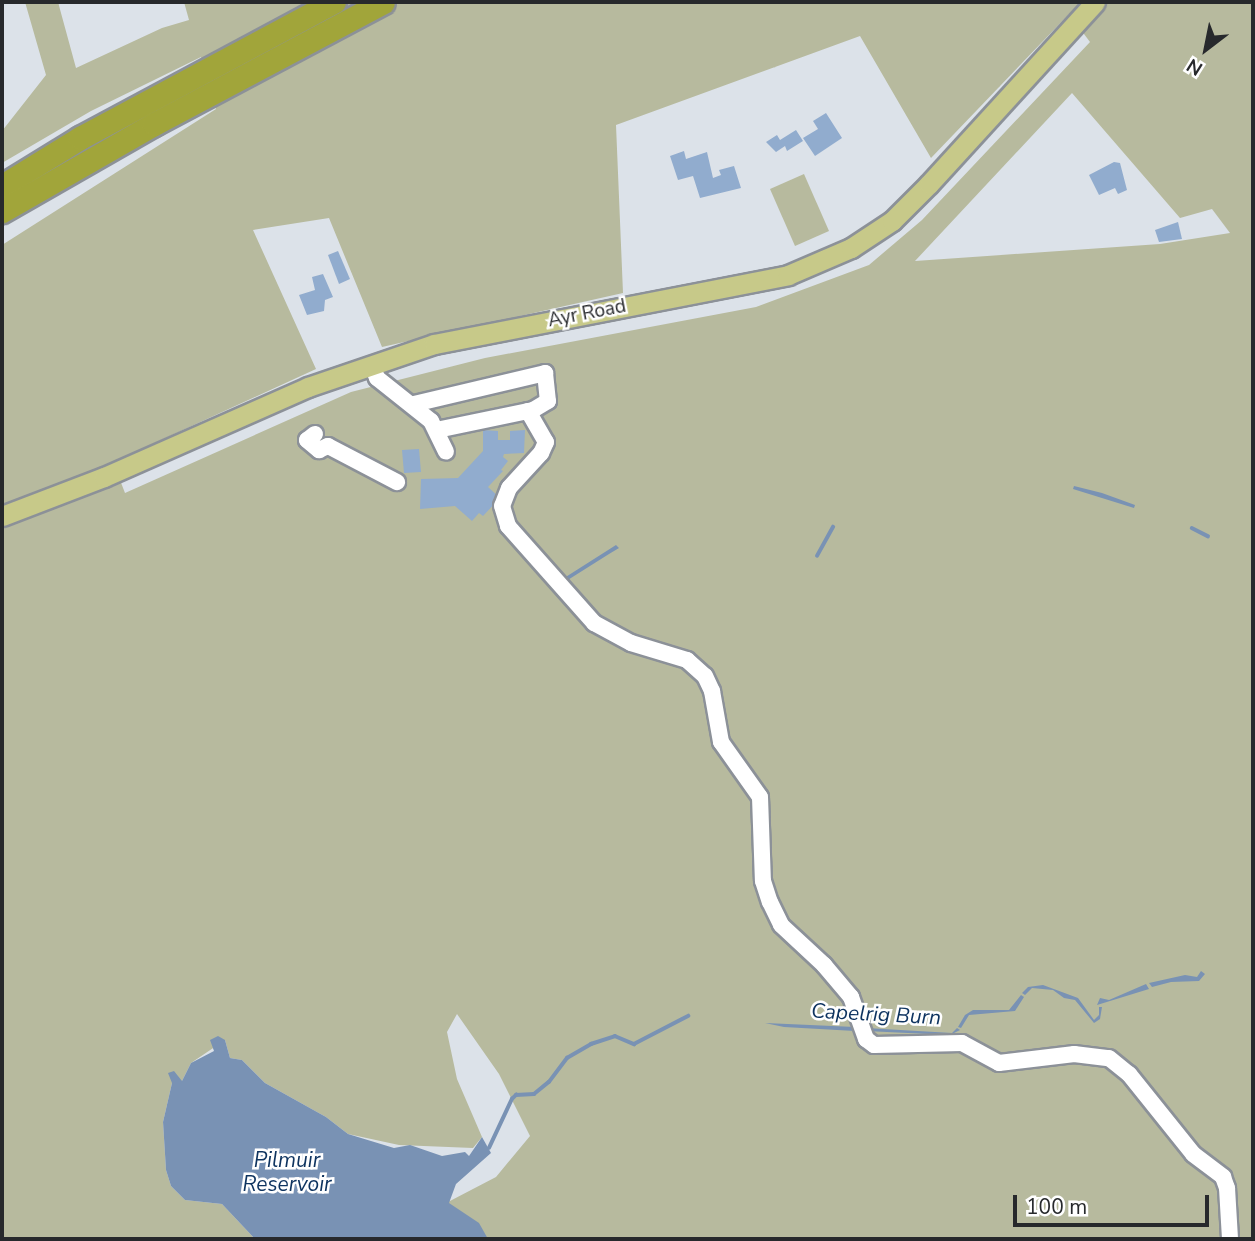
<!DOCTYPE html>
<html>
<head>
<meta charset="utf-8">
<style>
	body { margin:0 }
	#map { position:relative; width:1255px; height:1241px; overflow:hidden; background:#dce2e9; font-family:"Nunito Sans",sans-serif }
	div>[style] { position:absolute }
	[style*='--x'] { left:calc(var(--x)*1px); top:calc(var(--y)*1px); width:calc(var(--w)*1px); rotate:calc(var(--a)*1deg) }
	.green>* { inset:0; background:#b7ba9e }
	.water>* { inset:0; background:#7992b4 }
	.stream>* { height:3.5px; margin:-1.75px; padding:0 1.75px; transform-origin:1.75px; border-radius:1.75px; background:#7992b4 }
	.building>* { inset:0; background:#91acce }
	.roads { filter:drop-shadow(2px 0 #8c9198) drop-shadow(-2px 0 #8c9198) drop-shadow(0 2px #8c9198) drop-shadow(0 -2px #8c9198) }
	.minor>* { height:16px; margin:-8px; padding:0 8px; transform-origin:8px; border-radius:8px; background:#fff }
	.major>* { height:19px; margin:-9.5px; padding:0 9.5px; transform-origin:9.5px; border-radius:9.5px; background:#c7c989 }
	.highway>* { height:23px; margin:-11.5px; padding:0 11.5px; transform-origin:11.5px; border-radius:11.5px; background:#a1a53a }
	span { translate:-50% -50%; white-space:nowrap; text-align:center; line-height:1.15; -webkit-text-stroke:5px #fff; paint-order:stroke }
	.street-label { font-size:19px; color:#27292c }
	.water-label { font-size:21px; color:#0e335f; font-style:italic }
	.frame { position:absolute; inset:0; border:4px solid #27292c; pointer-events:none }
	.north { position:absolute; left:1171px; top:14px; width:70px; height:70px; -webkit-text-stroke:5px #fff; paint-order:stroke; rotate:212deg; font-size:19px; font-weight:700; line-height:28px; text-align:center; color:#27292c }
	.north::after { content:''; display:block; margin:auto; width:24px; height:32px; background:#27292c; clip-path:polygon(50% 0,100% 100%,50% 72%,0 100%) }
	.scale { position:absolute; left:1013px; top:1195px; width:196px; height:32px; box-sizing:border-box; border:4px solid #27292c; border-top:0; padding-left:9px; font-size:21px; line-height:24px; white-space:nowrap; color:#27292c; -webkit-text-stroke:5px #fff; paint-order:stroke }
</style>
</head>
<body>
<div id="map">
	<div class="green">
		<i style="clip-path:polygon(evenodd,25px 2px,58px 2px,76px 68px,162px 28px,189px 20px,184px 2px,1253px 2px,1253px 1239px,377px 1239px,496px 1177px,530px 1136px,499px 1074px,457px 1014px,447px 1032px,457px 1079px,482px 1137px,473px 1148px,399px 1145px,348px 1134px,326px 1117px,265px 1083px,242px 1060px,230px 1058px,225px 1040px,191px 1063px,182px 1081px,172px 1083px,163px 1122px,166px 1170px,171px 1186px,185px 1200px,222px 1204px,255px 1239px,2px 1239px,2px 245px,216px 109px,201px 57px,91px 111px,2px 163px,2px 131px,46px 75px,25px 2px,1069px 14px,1090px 42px,922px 220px,869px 265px,756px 307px,485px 358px,351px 392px,125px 493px,113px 462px,316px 369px,253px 230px,329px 218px,382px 347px,623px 293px,616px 125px,860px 36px,931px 158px,1069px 14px,25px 2px,1072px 93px,1180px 218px,1212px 209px,1230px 233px,1160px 244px,915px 261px,1072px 93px)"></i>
		<i style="clip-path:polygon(804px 174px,829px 231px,795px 246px,770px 189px)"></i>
	</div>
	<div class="water">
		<i style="clip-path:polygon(1074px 486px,1102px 493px,1135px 505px,1134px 508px,1073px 489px)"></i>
		<i style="clip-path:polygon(616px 545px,619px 548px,609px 554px,563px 583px,561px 580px)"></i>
		<i style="clip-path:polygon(1201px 971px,1205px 974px,1199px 981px,1171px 982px,1152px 987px,1149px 983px,1185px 975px,1197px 977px)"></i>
		<i style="clip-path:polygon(1146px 984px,1149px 989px,1097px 1005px,1100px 998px,1109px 1000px)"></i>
		<i style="clip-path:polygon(1043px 985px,1078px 998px,1094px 1020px,1099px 1015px,1099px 1007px,1102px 1007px,1100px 1019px,1094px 1023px,1075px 1000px,1064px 998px,1053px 990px,1032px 988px,1025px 995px,1022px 993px,1028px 987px)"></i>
		<i style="clip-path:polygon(1021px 995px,1024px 997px,1015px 1011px,969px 1015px,961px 1028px,958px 1027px,965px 1015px,973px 1010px,1009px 1010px)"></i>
		<i style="clip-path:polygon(765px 1023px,855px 1027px,855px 1031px,784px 1027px)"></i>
		<i style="clip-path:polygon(866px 1028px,952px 1033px,957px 1028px,960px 1030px,950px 1035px,866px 1031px)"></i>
		<i style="clip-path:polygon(218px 1036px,225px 1040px,230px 1058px,242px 1060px,265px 1083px,326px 1117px,348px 1134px,394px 1148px,410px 1145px,442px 1156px,465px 1152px,469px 1156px,482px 1137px,491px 1153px,456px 1184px,449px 1203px,479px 1223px,488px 1239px,255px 1239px,222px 1204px,185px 1200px,171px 1186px,166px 1170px,163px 1122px,172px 1083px,168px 1073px,174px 1071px,182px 1081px,191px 1063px,214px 1051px,210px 1040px)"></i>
	</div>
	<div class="stream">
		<i style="--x:1192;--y:528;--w:18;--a:27"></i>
		<i style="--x:817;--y:556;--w:33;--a:-61"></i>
		<i style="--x:489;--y:1148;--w:54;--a:-64.9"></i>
		<i style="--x:512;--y:1099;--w:6;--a:-45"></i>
		<i style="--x:516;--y:1095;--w:18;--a:-3"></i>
		<i style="--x:534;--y:1094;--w:19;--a:-39"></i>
		<i style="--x:549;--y:1082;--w:30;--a:-53"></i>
		<i style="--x:567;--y:1058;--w:28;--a:-30"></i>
		<i style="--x:591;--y:1044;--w:25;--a:-18"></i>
		<i style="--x:615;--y:1036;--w:21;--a:23"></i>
		<i style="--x:634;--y:1044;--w:61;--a:-27.4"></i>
	</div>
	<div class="building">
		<i style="clip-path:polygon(826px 113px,842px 138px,815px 156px,803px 138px,818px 129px,813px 121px)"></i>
		<i style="clip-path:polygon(796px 130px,803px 141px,787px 151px,785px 146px,776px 152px,766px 142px,777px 135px,780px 140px)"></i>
		<i style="clip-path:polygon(684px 151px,686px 159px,707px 152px,713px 178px,721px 175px,719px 170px,734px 166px,741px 188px,700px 198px,693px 176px,678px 180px,670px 156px)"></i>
		<i style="clip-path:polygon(1114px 162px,1120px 163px,1127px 190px,1118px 194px,1115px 188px,1099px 195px,1089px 175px)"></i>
		<i style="clip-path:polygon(1178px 222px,1182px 239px,1159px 242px,1155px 230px)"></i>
		<i style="clip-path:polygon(338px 251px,350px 279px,339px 284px,328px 255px)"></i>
		<i style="clip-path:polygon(323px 274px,333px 297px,325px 300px,324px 311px,307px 315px,299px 295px,315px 290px,312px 277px)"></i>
		<i style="clip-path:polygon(483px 430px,498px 431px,498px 440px,510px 440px,510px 431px,525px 430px,524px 453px,504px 454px,503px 457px,508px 461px,501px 470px,503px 471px,488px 487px,500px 498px,483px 516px,479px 513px,472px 521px,455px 506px,420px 509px,421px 479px,458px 478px,483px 451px)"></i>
		<i style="clip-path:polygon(419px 449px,421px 472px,404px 473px,402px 450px)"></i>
	</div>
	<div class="roads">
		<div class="minor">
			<i style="--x:372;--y:366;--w:13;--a:67"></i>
			<i style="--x:377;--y:378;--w:69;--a:38.5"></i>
			<i style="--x:431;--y:421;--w:34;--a:64"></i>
			<i style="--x:414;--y:404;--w:135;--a:-13.3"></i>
			<i style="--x:545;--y:373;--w:28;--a:84"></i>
			<i style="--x:548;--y:401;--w:17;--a:149"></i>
			<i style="--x:533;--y:410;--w:99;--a:168.3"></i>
			<i style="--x:528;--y:411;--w:36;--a:60"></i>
			<i style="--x:546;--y:442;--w:12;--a:114"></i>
			<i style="--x:541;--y:453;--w:47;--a:132.4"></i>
			<i style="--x:509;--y:488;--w:19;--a:111"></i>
			<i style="--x:502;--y:506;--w:21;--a:73"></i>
			<i style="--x:508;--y:526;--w:130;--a:48.4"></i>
			<i style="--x:594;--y:623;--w:42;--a:28.4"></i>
			<i style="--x:631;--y:643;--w:59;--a:16.9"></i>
			<i style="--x:687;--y:660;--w:24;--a:42"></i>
			<i style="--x:705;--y:676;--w:17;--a:65"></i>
			<i style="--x:712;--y:691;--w:52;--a:80"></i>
			<i style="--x:721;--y:742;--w:67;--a:54.7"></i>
			<i style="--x:760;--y:797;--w:84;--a:88"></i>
			<i style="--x:763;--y:881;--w:22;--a:72"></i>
			<i style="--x:770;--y:902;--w:25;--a:64"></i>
			<i style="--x:781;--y:925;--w:59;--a:42.9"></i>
			<i style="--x:824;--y:965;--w:42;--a:49.8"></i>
			<i style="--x:851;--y:997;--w:45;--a:70.3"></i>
			<i style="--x:866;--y:1039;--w:10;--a:37"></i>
			<i style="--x:874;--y:1045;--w:88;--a:-1.3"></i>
			<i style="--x:962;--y:1043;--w:42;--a:28.4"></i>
			<i style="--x:999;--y:1063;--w:76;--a:-6.8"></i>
			<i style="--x:1074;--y:1054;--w:35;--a:7"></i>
			<i style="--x:1109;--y:1058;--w:26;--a:39"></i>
			<i style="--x:1129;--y:1074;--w:102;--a:51.3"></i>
			<i style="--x:1193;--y:1154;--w:38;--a:37"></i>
			<i style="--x:1223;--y:1177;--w:12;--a:70"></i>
			<i style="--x:1227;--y:1188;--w:51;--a:86.6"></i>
			<i style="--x:315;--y:434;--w:10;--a:143"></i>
			<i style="--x:307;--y:440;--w:16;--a:40"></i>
			<i style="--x:319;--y:450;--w:10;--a:-24"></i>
			<i style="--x:328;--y:446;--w:78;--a:27.6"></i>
		</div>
		<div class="major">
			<i style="--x:2;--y:516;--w:109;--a:-20.9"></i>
			<i style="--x:104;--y:477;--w:223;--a:-23.8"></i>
			<i style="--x:308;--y:387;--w:133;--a:-18.8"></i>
			<i style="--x:434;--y:344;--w:361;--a:-11"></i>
			<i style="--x:788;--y:275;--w:69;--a:-23.2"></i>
			<i style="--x:851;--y:248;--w:49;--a:-33.4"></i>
			<i style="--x:892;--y:221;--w:52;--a:-45"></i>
			<i style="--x:929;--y:184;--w:246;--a:-47.6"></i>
		</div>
		<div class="highway">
			<i style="--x:2;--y:186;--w:92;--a:-31.6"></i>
			<i style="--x:80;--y:138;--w:288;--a:-28.2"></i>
			<i style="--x:2;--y:211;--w:175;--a:-29.8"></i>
			<i style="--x:154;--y:124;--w:259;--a:-28"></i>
		</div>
	</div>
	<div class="street-label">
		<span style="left:587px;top:314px;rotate:-11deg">Ayr Road</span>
	</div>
	<div class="water-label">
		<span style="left:876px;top:1014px;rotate:3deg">Capelrig Burn</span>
		<span style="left:287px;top:1172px">Pilmuir<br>Reservoir</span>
	</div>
	<div class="frame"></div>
	<div class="north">N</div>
	<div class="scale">100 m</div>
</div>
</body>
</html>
